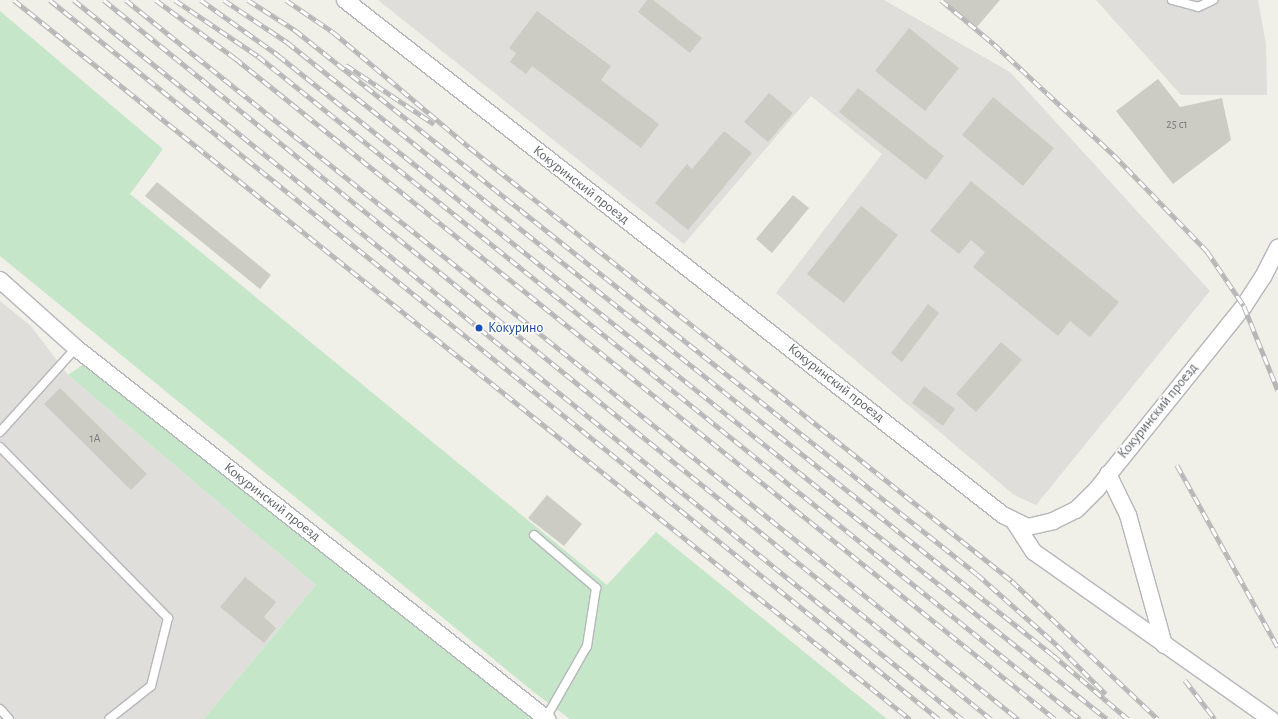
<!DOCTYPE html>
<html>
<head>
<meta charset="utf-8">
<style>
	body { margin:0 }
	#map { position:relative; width:1278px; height:719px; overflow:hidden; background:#f0efe8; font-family:"Alegreya Sans",sans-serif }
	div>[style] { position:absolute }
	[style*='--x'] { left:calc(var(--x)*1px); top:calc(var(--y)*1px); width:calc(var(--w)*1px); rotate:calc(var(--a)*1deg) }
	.industrial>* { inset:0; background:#dfdeda }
	.green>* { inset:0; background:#c6e6c9 }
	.building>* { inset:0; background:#cccbc4 }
	.roads { filter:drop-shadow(1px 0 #b5b7bb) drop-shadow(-1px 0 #b5b7bb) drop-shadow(0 1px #b5b7bb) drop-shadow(0 -1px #b5b7bb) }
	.service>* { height:8px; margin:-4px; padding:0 4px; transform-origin:4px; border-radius:4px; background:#fff }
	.minor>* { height:16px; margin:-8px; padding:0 8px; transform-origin:8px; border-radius:8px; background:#fff }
	.rail>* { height:4.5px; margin-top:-2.25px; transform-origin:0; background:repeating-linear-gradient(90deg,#fff 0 9px,#b6b6b7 0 18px); box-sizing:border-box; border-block:1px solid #b6b6b7 }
	.dots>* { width:11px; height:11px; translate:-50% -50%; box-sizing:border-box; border:2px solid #fff; border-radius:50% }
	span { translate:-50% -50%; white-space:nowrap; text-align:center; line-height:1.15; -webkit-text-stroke:3px #fff; paint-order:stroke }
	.number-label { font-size:12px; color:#7a7c7e }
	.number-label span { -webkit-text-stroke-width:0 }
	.street-label { font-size:14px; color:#5f6267 }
	.transit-label { font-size:14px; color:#164399 }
	.left { translate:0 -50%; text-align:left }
</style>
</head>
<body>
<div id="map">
	<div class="industrial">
		<i style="clip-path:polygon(378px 0,884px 0,1010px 72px,1210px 291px,1036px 505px,1014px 495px,776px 293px,882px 154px,811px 96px,684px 244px)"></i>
		<i style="clip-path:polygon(1096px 0,1258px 0,1266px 44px,1267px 95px,1181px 95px)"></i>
		<i style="clip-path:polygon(0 301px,31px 326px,68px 375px,316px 585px,204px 719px,0 719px)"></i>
	</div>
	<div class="green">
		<i style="clip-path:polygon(0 11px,163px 149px,130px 194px,607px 585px,656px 532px,887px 719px,570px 719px,535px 693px,0 256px)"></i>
		<i style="clip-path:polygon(84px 364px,455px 656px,532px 719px,204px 719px,316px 585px,68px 375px)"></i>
	</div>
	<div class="building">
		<i style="clip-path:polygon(647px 0,653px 0,702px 38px,690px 53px,638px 12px)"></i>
		<i style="clip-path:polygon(944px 0,1000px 0,976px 28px)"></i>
		<i style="clip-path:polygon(537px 11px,611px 66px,601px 80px,659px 124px,641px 148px,532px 66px,526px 74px,510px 62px,516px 53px,509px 48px)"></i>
		<i style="clip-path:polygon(909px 28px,959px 68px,925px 111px,875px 71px)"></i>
		<i style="clip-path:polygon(1158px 79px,1180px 107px,1222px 98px,1231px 140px,1173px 184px,1116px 111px)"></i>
		<i style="clip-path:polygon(858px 88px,944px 156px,926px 180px,839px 112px)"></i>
		<i style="clip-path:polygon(769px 93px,793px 113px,768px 142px,744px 122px)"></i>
		<i style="clip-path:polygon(993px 97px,1054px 148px,1023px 186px,962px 135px)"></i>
		<i style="clip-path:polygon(724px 131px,752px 153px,688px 230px,655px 203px,687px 164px,692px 169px)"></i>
		<i style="clip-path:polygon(971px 181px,1119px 302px,1090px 337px,1070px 321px,1058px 336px,973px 267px,985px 252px,971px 240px,959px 254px,930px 231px)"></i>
		<i style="clip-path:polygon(157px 182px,271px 275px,260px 289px,145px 196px)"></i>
		<i style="clip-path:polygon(793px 195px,809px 208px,772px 253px,756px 239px)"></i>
		<i style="clip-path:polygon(861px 206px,898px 235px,844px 303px,807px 274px)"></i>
		<i style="clip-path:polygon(928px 304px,939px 313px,902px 362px,891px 353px)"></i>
		<i style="clip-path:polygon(1001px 342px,1022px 360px,976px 412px,956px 394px)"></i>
		<i style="clip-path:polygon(924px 386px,955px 409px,943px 426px,912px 403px)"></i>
		<i style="clip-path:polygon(60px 388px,147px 474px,131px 490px,44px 404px)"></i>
		<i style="clip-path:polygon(547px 495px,582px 524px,564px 546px,528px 518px)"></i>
		<i style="clip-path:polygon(245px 577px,276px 602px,264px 617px,276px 628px,264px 643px,220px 607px)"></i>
	</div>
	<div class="roads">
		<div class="service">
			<i style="--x:1172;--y:0;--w:27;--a:15"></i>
			<i style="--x:1198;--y:7;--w:17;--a:-25"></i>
			<i style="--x:0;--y:432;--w:113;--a:-47.9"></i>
			<i style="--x:0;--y:447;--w:240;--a:45.5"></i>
			<i style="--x:168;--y:618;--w:70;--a:104"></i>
			<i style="--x:151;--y:686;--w:53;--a:141.8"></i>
			<i style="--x:534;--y:535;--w:82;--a:40.5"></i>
			<i style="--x:596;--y:588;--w:59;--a:98.8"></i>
			<i style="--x:587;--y:646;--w:83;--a:119.7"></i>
			<i style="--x:0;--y:709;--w:13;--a:48"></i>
		</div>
		<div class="minor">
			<i style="--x:345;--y:0;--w:836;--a:38.05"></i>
			<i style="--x:1003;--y:515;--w:28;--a:26"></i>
			<i style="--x:1028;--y:527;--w:26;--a:-13"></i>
			<i style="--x:1053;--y:521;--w:25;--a:-26"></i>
			<i style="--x:1076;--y:510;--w:30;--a:-45"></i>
			<i style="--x:1097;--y:489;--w:235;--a:-51.2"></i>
			<i style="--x:1244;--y:306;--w:35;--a:-57"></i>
			<i style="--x:1263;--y:277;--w:33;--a:-63"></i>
			<i style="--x:0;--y:280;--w:102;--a:41.8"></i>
			<i style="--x:76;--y:348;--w:600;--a:38.23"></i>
			<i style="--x:1108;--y:474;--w:46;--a:64"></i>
			<i style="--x:1128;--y:515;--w:135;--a:74.5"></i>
			<i style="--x:1013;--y:520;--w:38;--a:57"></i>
			<i style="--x:1034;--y:552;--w:290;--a:35.2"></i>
		</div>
	</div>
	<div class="rail">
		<i style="--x:14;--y:0;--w:1149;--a:38.75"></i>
		<i style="--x:50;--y:0;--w:1143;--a:38.97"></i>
		<i style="--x:74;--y:0;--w:1143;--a:39"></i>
		<i style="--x:104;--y:0;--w:1142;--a:39.03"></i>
		<i style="--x:126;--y:0;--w:1146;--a:38.87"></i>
		<i style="--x:156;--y:0;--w:98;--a:36.3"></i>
		<i style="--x:235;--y:58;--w:1053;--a:38.87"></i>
		<i style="--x:175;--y:0;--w:100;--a:34"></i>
		<i style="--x:258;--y:56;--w:1056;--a:38.89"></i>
		<i style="--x:201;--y:0;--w:95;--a:35.5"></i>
		<i style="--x:278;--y:55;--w:1062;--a:38.69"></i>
		<i style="--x:224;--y:0;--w:76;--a:33.7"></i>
		<i style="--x:287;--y:42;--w:981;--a:38.67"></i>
		<i style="--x:1053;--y:655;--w:99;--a:40.5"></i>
		<i style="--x:248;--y:0;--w:56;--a:32.6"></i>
		<i style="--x:295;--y:30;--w:872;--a:38.58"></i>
		<i style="--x:977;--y:574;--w:107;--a:41.6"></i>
		<i style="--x:1057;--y:645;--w:69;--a:45"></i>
		<i style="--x:286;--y:0;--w:57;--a:34.2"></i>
		<i style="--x:333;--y:32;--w:178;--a:40.2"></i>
		<i style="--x:469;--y:147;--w:695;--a:38.63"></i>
		<i style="--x:1012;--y:581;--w:201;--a:43.4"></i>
		<i style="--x:941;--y:0;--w:69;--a:39.7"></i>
		<i style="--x:994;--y:44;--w:163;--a:42.8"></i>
		<i style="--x:1114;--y:155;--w:134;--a:45.9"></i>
		<i style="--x:1207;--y:251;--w:66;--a:56.1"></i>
		<i style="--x:1244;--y:306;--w:91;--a:68"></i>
		<i style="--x:346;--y:65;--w:106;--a:33.8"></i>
		<i style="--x:1177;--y:465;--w:208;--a:61"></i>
		<i style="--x:1185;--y:680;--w:49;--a:52.4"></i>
	</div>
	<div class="dots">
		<i style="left:479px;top:328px;background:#1a4fb4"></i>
	</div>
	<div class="number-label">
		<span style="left:1177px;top:125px">25 с1</span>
		<span style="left:95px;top:439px">1А</span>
	</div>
	<div class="street-label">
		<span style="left:581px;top:185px;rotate:38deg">Кокуринский проезд</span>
		<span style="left:836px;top:383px;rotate:38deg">Кокуринский проезд</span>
		<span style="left:1158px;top:411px;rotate:-51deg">Кокуринский проезд</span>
		<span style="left:272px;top:502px;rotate:38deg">Кокуринский проезд</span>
	</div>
	<div class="transit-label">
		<span class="left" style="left:488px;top:328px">Кокурино</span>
	</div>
</div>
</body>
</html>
